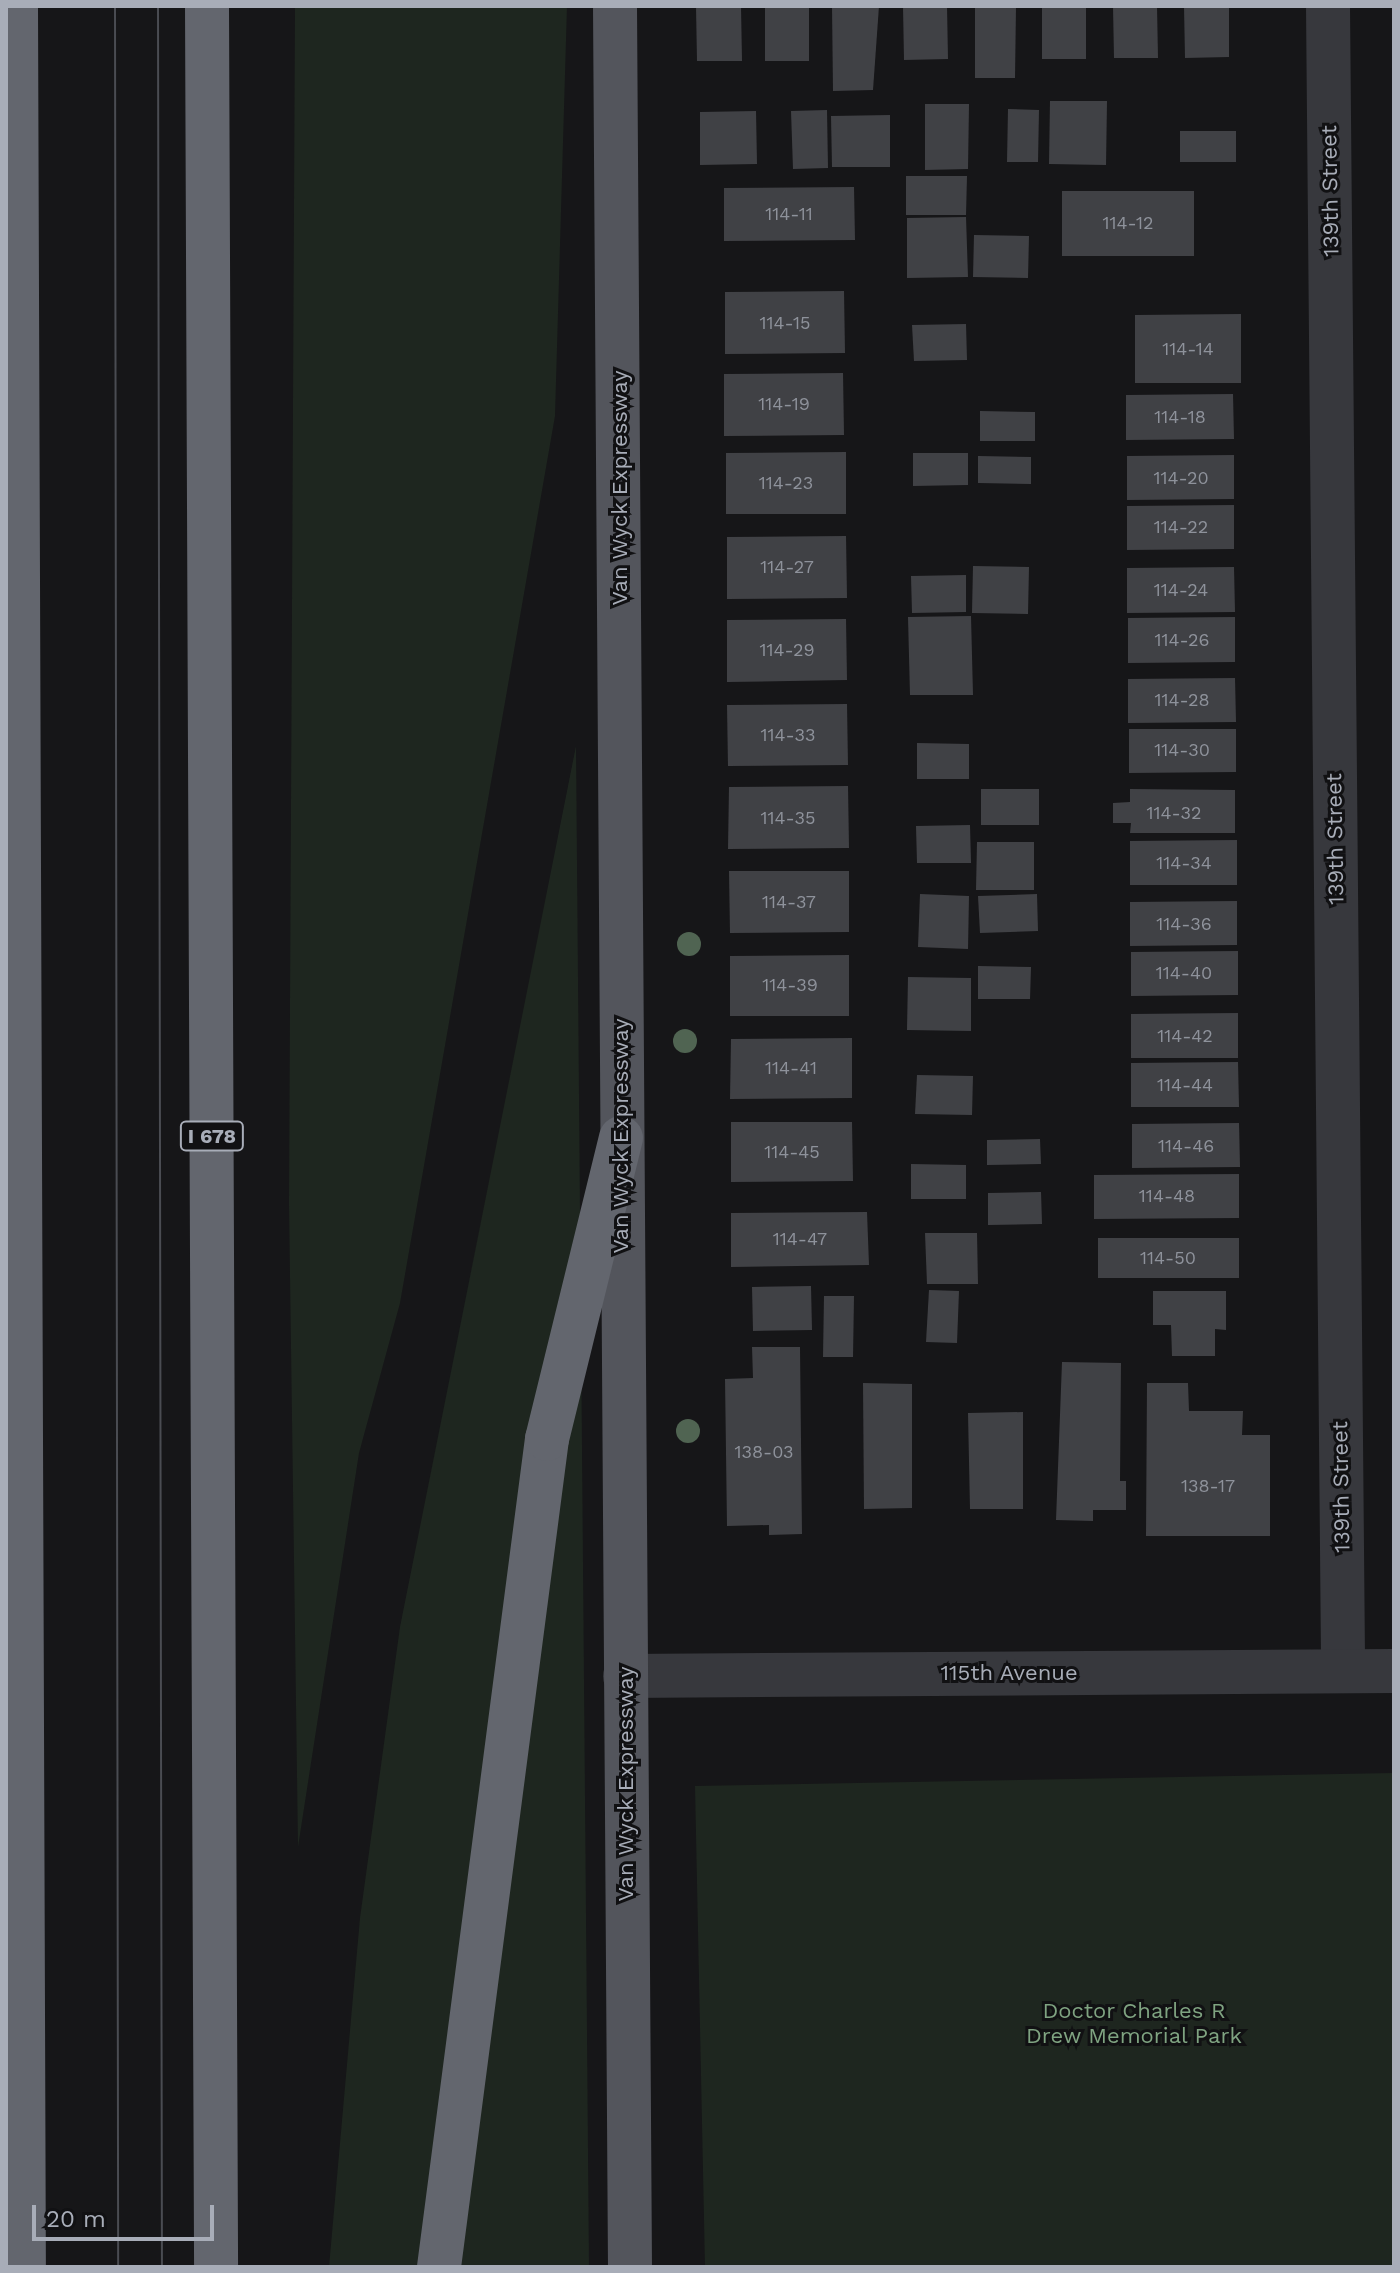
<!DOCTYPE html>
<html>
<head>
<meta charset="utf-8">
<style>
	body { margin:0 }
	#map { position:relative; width:1400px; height:2273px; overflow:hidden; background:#161618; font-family:"Work Sans",sans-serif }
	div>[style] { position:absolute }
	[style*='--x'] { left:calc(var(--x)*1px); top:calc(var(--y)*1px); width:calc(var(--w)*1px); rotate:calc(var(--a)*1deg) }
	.green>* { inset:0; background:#1e261f }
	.building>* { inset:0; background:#404145 }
	.minor>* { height:44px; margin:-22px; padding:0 22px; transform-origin:22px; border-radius:22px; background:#37383d }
	.major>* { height:44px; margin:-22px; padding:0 22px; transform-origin:22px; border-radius:22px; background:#53555c }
	.highway>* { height:44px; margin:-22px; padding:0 22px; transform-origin:22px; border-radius:22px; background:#63666e }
	.tram>* { height:2px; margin:-1px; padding:0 1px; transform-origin:1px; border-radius:1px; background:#4a4c52 }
	.trees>* { width:24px; height:24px; margin:-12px; border-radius:50%; background:#506452 }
	span { translate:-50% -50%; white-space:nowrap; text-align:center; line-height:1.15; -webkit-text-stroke:6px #111113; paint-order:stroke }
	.number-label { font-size:18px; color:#8e929b }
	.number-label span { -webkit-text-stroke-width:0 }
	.shield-label span { padding:2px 6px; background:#111113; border:2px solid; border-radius:6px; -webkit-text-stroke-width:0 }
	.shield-label { font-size:20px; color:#a8adb8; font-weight:700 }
	.street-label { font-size:22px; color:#a8adb8 }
	.park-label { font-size:22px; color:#7fa381 }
	.frame { position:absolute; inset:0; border:8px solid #a8adb8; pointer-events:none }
	.scale { position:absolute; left:32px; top:2205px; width:182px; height:36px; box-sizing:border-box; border:4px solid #a8adb8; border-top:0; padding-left:10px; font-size:24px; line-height:28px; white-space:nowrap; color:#a8adb8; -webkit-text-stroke:6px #111113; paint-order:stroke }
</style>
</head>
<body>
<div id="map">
	<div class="green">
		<i style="clip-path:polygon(295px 6px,567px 6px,555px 416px,400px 1303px,359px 1453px,298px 1847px,289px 1204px)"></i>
		<i style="clip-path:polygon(576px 746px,589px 2267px,329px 2267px,360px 1918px,400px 1627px)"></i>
		<i style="clip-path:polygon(1394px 1773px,1394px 2267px,705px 2267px,695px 1786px)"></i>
	</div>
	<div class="building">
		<i style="clip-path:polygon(696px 6px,741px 6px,742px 61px,697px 61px)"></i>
		<i style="clip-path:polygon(765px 6px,809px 6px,809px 61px,765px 61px)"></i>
		<i style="clip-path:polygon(832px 6px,879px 6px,873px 90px,833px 91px)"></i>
		<i style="clip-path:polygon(903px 6px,947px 6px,948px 59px,904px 60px)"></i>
		<i style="clip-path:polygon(975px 6px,1016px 6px,1015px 78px,975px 78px)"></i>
		<i style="clip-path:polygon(1042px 6px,1086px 6px,1086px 59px,1042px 59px)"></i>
		<i style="clip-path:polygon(1113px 6px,1157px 6px,1158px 58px,1114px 58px)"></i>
		<i style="clip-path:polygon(1184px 6px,1229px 6px,1229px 57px,1185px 58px)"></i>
		<i style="clip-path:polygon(1050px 101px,1107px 101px,1106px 165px,1049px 164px)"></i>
		<i style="clip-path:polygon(925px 104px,969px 104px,968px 169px,925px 170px)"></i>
		<i style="clip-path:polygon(1008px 109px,1039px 110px,1038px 162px,1007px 162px)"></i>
		<i style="clip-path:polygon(827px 110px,828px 168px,793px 169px,791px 111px)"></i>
		<i style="clip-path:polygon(756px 111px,757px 164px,700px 165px,700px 112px)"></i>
		<i style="clip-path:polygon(890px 115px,890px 167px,832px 167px,831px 116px)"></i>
		<i style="clip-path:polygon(1180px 131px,1236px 131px,1236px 162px,1180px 162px)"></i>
		<i style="clip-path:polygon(906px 176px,967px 176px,966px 215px,906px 215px)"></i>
		<i style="clip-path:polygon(854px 187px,855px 240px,724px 241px,724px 188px)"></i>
		<i style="clip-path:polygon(1062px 191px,1194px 191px,1194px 256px,1062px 256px)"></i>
		<i style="clip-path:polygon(966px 217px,968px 277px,907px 278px,907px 218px)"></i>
		<i style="clip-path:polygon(974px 235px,1029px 236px,1028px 278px,973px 277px)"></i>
		<i style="clip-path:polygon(844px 291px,845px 353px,725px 354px,725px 292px)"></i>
		<i style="clip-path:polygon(1241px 314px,1241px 383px,1135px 383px,1135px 315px)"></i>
		<i style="clip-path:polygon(966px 324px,967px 360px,914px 361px,912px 325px)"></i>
		<i style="clip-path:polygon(843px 373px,844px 435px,724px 436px,724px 374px)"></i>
		<i style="clip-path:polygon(1233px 394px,1234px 439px,1126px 440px,1126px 395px)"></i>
		<i style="clip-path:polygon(980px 411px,1035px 412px,1035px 441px,980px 441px)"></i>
		<i style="clip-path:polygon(846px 452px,846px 514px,726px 514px,726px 453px)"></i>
		<i style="clip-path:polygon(913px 453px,968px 453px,968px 485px,913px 486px)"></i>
		<i style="clip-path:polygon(1234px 455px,1234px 499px,1127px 500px,1127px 456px)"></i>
		<i style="clip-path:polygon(978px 456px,1031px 457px,1031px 484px,978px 483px)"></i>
		<i style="clip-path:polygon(1234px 505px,1234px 549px,1127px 550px,1127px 506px)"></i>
		<i style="clip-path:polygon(846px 536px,847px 598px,727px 599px,727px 537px)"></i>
		<i style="clip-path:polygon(973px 566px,1029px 567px,1028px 614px,972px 613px)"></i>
		<i style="clip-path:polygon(1234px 567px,1235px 612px,1127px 613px,1127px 568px)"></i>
		<i style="clip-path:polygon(966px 575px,966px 612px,912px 613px,911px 576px)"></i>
		<i style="clip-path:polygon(971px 616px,973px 695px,910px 695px,908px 617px)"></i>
		<i style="clip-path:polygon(1235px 617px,1235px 662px,1128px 663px,1128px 618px)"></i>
		<i style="clip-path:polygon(846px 619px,847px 680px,727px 682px,727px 620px)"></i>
		<i style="clip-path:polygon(1235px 678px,1236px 722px,1128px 723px,1128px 679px)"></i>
		<i style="clip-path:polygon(847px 704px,848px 765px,728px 766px,727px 705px)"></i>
		<i style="clip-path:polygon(1129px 729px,1236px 729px,1236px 772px,1129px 773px)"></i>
		<i style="clip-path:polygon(917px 743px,969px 744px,969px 779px,917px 779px)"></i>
		<i style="clip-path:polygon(848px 786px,849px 848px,728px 849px,729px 787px)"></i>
		<i style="clip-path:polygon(981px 789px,1039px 789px,1039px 825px,981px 825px)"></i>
		<i style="clip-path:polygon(1130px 789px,1235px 790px,1235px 833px,1130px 833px,1131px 823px,1113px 823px,1113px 803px,1130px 802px)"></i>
		<i style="clip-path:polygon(970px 825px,971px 863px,917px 863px,916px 826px)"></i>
		<i style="clip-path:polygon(1237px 840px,1237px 885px,1130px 885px,1130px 841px)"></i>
		<i style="clip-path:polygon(977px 842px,1034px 842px,1034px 890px,976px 890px)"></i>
		<i style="clip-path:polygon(729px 871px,849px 871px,849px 932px,730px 933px)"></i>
		<i style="clip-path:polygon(920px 894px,969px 896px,968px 949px,918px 947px)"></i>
		<i style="clip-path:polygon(1037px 894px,1038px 931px,980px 933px,978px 896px)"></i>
		<i style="clip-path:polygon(1237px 901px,1237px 945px,1130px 946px,1130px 902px)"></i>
		<i style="clip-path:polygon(1238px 951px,1238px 995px,1131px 996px,1131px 952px)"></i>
		<i style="clip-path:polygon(849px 955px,849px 1016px,730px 1016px,730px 956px)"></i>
		<i style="clip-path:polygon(978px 966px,1031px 967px,1030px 999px,978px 999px)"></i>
		<i style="clip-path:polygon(908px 977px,971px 978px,971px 1031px,907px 1030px)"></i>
		<i style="clip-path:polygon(1238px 1013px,1238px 1058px,1131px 1058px,1131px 1014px)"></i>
		<i style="clip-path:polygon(852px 1038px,852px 1098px,730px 1099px,731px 1039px)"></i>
		<i style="clip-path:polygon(1238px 1062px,1239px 1107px,1131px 1107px,1131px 1063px)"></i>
		<i style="clip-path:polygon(917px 1075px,973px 1076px,972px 1115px,915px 1114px)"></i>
		<i style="clip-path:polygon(731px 1122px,852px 1122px,853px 1181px,731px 1182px)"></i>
		<i style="clip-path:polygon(1239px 1123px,1240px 1167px,1132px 1168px,1132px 1124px)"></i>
		<i style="clip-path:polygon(1040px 1139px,1041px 1164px,987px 1165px,987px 1140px)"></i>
		<i style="clip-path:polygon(911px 1164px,966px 1165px,966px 1199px,911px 1199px)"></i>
		<i style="clip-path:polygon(1239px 1174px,1239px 1218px,1094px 1219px,1094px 1175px)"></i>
		<i style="clip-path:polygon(1041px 1192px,1042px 1224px,988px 1225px,988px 1193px)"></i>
		<i style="clip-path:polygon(867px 1212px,869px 1265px,731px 1267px,731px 1213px)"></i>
		<i style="clip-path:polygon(925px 1233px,977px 1233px,978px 1284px,927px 1284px)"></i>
		<i style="clip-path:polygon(1098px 1238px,1239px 1238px,1239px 1278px,1098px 1278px)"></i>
		<i style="clip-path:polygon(811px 1286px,812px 1330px,753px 1331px,752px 1287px)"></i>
		<i style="clip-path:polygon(929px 1290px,959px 1291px,957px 1343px,926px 1342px)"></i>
		<i style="clip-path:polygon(1153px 1291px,1226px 1291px,1226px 1330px,1215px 1329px,1215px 1356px,1172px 1356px,1171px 1325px,1153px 1325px)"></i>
		<i style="clip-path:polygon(824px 1296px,854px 1296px,853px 1357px,823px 1357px)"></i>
		<i style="clip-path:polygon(752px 1347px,800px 1347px,802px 1534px,769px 1535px,769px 1525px,727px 1526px,725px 1379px,753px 1378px)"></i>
		<i style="clip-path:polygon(1062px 1362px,1121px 1363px,1120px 1481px,1126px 1481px,1126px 1510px,1093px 1510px,1093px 1521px,1056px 1520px)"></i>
		<i style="clip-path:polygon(863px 1383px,912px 1384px,912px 1508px,864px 1509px)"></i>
		<i style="clip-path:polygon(1147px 1383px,1188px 1383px,1189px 1411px,1243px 1411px,1242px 1435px,1270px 1435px,1270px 1536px,1146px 1536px)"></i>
		<i style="clip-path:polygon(1023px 1412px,1023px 1509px,970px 1509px,968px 1413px)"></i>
	</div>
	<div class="minor">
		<i style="--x:1328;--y:6;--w:1665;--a:89.48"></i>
		<i style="--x:625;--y:1676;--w:769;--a:-0.37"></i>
	</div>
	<div class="major">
		<i style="--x:615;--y:6;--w:2261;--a:89.62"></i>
	</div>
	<div class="highway">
		<i style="--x:16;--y:6;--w:2261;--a:89.8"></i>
		<i style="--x:207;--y:6;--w:2261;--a:89.77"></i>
		<i style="--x:439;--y:2267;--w:835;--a:-82.57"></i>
		<i style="--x:547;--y:1439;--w:310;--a:-76.2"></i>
	</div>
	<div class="tram">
		<i style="--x:115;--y:6;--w:2261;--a:89.92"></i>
		<i style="--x:158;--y:6;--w:2261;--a:89.9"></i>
	</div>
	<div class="trees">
		<i style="left:689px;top:944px"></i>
		<i style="left:685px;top:1041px"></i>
		<i style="left:688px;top:1431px"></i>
	</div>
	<div class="number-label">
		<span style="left:789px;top:214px">114-11</span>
		<span style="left:1128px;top:223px">114-12</span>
		<span style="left:785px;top:323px">114-15</span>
		<span style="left:1188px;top:349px">114-14</span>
		<span style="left:784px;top:404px">114-19</span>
		<span style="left:1180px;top:417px">114-18</span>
		<span style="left:1181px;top:478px">114-20</span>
		<span style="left:786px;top:483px">114-23</span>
		<span style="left:1181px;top:527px">114-22</span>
		<span style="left:787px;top:567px">114-27</span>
		<span style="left:1181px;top:590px">114-24</span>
		<span style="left:1182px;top:640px">114-26</span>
		<span style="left:787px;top:650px">114-29</span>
		<span style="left:1182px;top:700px">114-28</span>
		<span style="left:788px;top:735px">114-33</span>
		<span style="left:1182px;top:750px">114-30</span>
		<span style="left:1174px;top:813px">114-32</span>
		<span style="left:788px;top:818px">114-35</span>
		<span style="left:1184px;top:863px">114-34</span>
		<span style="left:789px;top:902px">114-37</span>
		<span style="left:1184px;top:924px">114-36</span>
		<span style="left:1184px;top:973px">114-40</span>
		<span style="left:790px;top:985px">114-39</span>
		<span style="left:1185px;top:1036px">114-42</span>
		<span style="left:791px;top:1068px">114-41</span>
		<span style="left:1185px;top:1085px">114-44</span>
		<span style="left:1186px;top:1146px">114-46</span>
		<span style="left:792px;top:1152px">114-45</span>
		<span style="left:1167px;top:1196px">114-48</span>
		<span style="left:800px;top:1239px">114-47</span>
		<span style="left:1168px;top:1258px">114-50</span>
		<span style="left:764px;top:1452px">138-03</span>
		<span style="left:1208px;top:1486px">138-17</span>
	</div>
	<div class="shield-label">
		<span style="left:212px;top:1136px">I 678</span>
	</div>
	<div class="street-label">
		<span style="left:1330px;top:191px;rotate:-91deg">139th Street</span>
		<span style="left:620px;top:488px;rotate:-90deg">Van Wyck Expressway</span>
		<span style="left:1335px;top:839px;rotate:-91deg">139th Street</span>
		<span style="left:621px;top:1136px;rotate:-90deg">Van Wyck Expressway</span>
		<span style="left:1341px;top:1487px;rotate:-91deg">139th Street</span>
		<span style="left:1009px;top:1673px">115th Avenue</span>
		<span style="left:626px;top:1784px;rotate:-90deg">Van Wyck Expressway</span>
	</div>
	<div class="park-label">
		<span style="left:1134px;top:2023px">Doctor Charles R<br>Drew Memorial Park</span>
	</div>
	<div class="frame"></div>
	<div class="scale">20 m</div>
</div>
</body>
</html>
